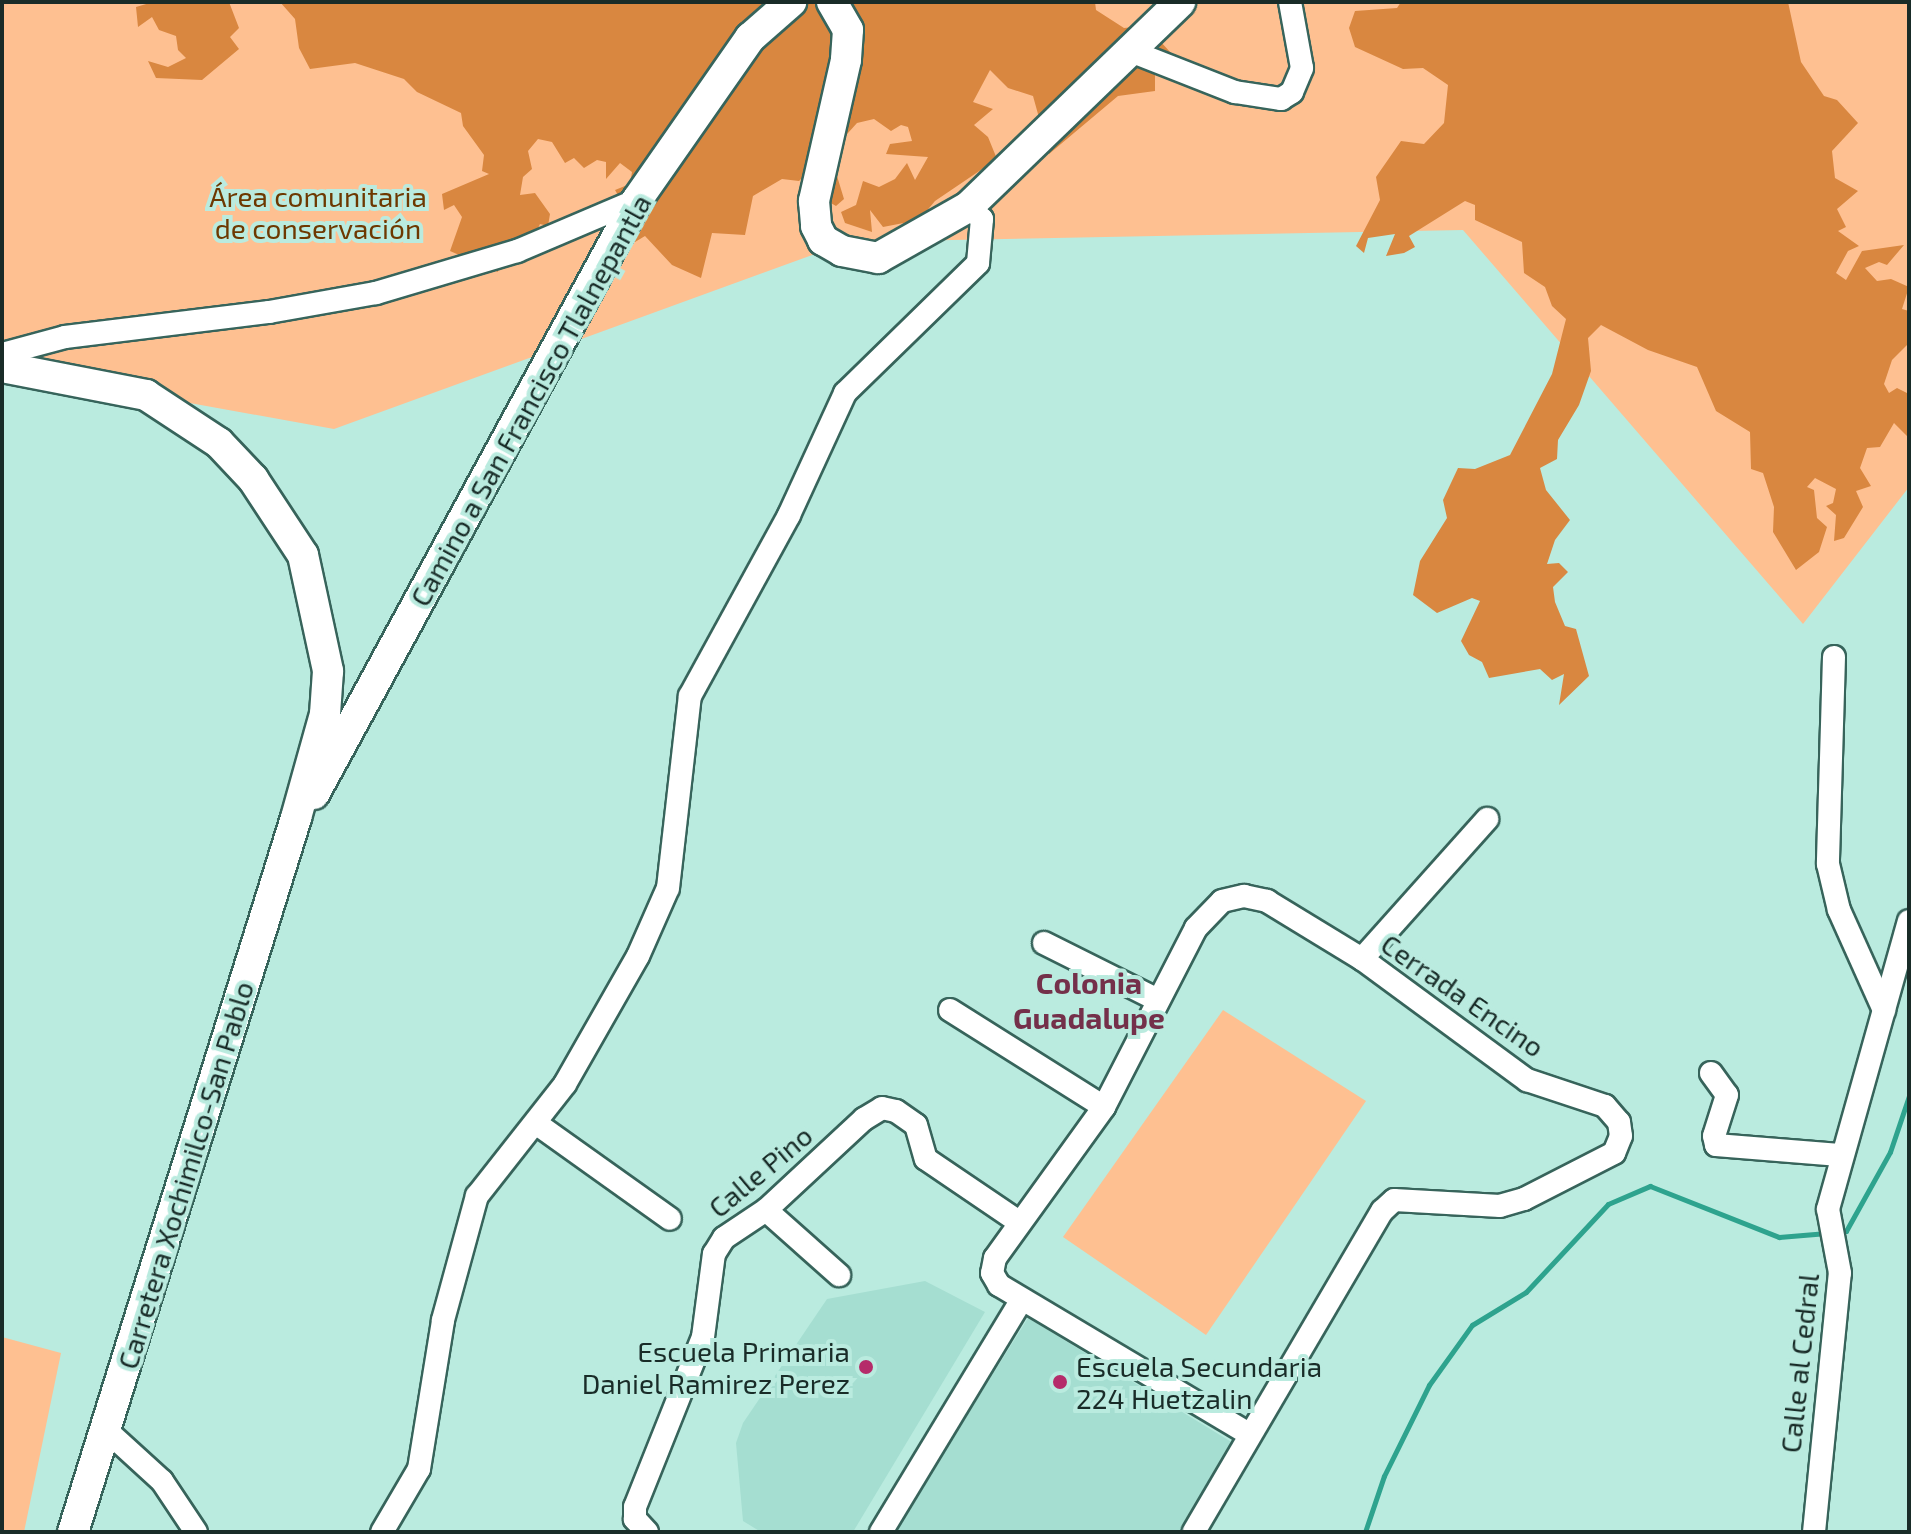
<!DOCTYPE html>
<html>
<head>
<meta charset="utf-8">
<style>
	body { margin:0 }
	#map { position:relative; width:1911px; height:1534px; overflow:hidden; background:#baebdf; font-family:"Exo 2",sans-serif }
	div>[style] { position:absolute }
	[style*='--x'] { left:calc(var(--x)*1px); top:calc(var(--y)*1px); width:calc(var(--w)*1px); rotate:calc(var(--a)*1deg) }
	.built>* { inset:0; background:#a5ded1 }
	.green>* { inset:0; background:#fec091 }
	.forest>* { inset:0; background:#d98740 }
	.stream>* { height:5px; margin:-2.5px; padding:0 2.5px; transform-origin:2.5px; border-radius:2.5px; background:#2ea38e }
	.roads { filter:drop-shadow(2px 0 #37645b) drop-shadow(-2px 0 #37645b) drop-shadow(0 2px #37645b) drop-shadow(0 -2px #37645b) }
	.street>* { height:22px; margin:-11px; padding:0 11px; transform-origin:11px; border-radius:11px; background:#fff }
	.secondary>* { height:30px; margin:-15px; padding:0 15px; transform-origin:15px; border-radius:15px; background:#fff }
	.dots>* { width:22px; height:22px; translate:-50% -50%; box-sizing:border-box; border:4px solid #baebdf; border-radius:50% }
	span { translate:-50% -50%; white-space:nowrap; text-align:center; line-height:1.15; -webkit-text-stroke:8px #baebdf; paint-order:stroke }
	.park-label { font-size:28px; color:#6d3800 }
	.street-label { font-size:28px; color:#192c28 }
	.poi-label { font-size:28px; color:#192c28 }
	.right { translate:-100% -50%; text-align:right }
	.left { translate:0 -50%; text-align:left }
	.neighbourhood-label { font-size:30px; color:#74304a; font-weight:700 }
	.frame { position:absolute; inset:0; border:4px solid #192c28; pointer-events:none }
</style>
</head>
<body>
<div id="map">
	<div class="built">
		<i style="clip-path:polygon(925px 1281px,985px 1312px,853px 1532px,761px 1532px,743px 1521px,736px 1443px,743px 1423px,827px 1299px)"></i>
		<i style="clip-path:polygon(1028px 1318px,1238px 1446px,1188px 1532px,894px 1532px)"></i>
	</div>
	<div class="green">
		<i style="clip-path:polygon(2px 2px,1909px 2px,1909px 487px,1803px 624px,1463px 230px,848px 242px,334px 429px,2px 369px)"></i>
		<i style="clip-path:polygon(1223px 1010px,1366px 1101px,1206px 1335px,1063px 1237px)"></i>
		<i style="clip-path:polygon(2px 1337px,61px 1353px,24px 1532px,2px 1532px)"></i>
	</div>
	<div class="forest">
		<i style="clip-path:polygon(153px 2px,229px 2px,239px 28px,230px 37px,239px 49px,202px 80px,156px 78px,148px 61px,168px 67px,186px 58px,178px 50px,176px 36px,159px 30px,152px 17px,138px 27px,136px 7px)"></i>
		<i style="clip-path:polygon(280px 2px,1095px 2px,1096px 10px,1124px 28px,1134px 27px,1159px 40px,1171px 53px,1155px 74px,1155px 91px,1118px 96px,1049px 154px,1033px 96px,1008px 88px,990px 70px,973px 102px,993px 109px,974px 125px,988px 137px,997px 159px,935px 201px,919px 220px,883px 227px,870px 210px,872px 232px,845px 223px,841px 212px,856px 205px,863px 181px,879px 187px,895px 179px,907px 163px,915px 180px,928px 157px,886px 154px,890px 144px,912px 141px,908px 127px,901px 125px,891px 131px,874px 119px,857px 123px,830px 153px,844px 199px,836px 206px,817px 195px,804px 176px,799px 181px,782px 179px,753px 196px,745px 235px,712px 233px,701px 278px,672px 265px,645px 236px,635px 242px,633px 221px,615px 190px,630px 184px,632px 172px,620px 163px,606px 179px,606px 162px,597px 160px,584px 168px,574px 158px,565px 163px,552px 142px,538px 139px,528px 151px,532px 169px,523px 177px,520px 195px,535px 193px,550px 214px,548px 226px,540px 224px,531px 243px,495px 254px,498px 272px,450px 251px,462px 217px,454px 205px,444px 210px,442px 194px,489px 174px,482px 171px,484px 155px,463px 126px,461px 113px,417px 92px,404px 79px,355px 63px,310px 69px,299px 48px,295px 19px)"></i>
		<i style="clip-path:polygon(1401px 2px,1788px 2px,1801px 62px,1824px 96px,1837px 100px,1858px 123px,1832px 151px,1835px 178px,1858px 191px,1837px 209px,1846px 227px,1838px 231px,1859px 246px,1848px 251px,1836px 273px,1846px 280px,1862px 251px,1904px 245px,1887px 265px,1879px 262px,1865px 268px,1877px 281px,1891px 279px,1909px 287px,1902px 309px,1909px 311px,1909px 343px,1892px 360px,1884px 384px,1889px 393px,1897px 388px,1909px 394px,1909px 438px,1894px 423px,1880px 447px,1867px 448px,1860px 468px,1871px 486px,1856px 491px,1863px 507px,1844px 538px,1834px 541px,1836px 515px,1826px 506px,1833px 503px,1836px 489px,1815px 478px,1807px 487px,1814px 490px,1817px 518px,1827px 527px,1819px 552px,1796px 570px,1773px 532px,1774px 507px,1763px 473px,1751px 469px,1750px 432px,1716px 411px,1697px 367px,1648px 350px,1601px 325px,1588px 338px,1591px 371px,1579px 405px,1558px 440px,1557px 459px,1540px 468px,1546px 490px,1570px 520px,1555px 540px,1547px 564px,1559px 563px,1568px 572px,1553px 587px,1555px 602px,1565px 626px,1576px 629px,1589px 676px,1559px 705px,1564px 674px,1552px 680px,1540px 669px,1489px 678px,1482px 662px,1469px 655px,1461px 641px,1480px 601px,1472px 598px,1437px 613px,1413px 595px,1420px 561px,1447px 518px,1443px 500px,1458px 468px,1475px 469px,1510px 455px,1552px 374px,1566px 319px,1552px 306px,1545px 287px,1524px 273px,1522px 242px,1475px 220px,1475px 205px,1465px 201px,1409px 236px,1415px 247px,1404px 253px,1386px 256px,1395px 234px,1368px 238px,1364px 253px,1356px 246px,1380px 200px,1376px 177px,1401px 141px,1424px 144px,1444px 123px,1448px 85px,1423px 68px,1403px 69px,1355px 47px,1349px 28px,1355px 11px,1397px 8px)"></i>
	</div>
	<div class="stream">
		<i style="--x:1837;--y:1232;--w:9;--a:-6"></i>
		<i style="--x:1846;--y:1231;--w:90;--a:-60.9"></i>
		<i style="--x:1890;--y:1152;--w:59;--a:-71.3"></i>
		<i style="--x:1365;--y:1532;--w:59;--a:-71.3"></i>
		<i style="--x:1384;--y:1476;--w:102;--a:-63.7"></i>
		<i style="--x:1429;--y:1385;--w:74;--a:-54.4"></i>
		<i style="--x:1472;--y:1325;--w:63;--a:-31.4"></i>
		<i style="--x:1526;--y:1292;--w:120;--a:-47"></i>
		<i style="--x:1608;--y:1204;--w:46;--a:-23.2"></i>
		<i style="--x:1650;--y:1186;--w:139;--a:21.6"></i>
		<i style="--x:1779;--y:1237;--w:48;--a:-4.8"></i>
	</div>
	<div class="roads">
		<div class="street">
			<i style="--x:1133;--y:52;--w:110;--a:21.4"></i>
			<i style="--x:1235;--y:92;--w:47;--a:8.7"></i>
			<i style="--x:1281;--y:99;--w:13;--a:-32"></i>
			<i style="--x:1292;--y:92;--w:26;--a:-67"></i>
			<i style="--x:1302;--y:68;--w:67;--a:-100.3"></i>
			<i style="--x:2;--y:354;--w:65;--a:-15.1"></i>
			<i style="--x:65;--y:337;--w:206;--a:-7"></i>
			<i style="--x:269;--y:312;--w:109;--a:-10.1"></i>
			<i style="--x:376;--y:293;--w:147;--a:-16.6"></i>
			<i style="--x:517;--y:251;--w:130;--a:-23"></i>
			<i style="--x:1834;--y:657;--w:207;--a:91.7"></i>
			<i style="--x:1828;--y:864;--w:47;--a:76.6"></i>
			<i style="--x:1839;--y:910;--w:110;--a:65.8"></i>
			<i style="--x:1044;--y:943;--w:125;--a:26.6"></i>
			<i style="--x:1362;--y:959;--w:188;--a:-48.2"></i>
			<i style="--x:950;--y:1010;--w:182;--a:32.2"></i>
			<i style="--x:1104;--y:1107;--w:186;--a:125.8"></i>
			<i style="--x:995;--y:1258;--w:15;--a:101"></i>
			<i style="--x:992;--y:1273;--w:14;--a:60"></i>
			<i style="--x:999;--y:1285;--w:291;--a:30.8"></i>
			<i style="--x:1711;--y:1073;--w:27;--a:54"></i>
			<i style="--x:1727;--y:1095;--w:43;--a:107.6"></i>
			<i style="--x:1714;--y:1136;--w:9;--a:77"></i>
			<i style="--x:1716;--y:1145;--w:124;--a:4.6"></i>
			<i style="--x:1104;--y:1107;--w:201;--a:-62.8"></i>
			<i style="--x:1196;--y:928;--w:37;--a:-46"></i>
			<i style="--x:1222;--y:901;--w:23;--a:-13"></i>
			<i style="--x:1244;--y:896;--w:24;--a:12"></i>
			<i style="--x:1267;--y:901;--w:111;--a:31.4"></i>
			<i style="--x:1362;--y:959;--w:205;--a:36.3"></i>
			<i style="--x:1527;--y:1080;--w:82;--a:18.4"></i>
			<i style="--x:1605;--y:1106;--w:21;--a:49"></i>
			<i style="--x:1619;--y:1122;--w:14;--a:82"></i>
			<i style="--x:1621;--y:1136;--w:18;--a:112"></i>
			<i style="--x:1614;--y:1153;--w:101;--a:152.9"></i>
			<i style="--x:1524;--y:1199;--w:25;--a:164"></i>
			<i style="--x:1500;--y:1206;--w:106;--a:-176.8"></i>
			<i style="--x:1394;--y:1200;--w:16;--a:137"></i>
			<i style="--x:1382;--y:1211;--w:372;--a:120.4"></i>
			<i style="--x:537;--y:1124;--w:163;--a:35.5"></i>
			<i style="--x:766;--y:1210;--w:98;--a:41.7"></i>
			<i style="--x:105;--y:1429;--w:77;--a:42.4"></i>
			<i style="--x:162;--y:1481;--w:61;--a:56.3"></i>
			<i style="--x:382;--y:1532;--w:73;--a:-59.6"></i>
			<i style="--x:419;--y:1469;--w:151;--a:-80.8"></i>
			<i style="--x:443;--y:1320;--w:129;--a:-74.7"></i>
			<i style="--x:477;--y:1196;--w:142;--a:-51.8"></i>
			<i style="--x:565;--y:1084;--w:147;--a:-60.3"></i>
			<i style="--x:638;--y:956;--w:74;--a:-66.2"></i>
			<i style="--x:668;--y:888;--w:193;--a:-83.5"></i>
			<i style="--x:690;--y:696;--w:206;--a:-61.3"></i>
			<i style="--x:789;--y:515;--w:134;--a:-65.3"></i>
			<i style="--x:845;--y:393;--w:186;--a:-44.3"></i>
			<i style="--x:978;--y:263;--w:44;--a:-84.8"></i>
			<i style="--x:982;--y:219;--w:18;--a:-139"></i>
			<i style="--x:647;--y:1532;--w:18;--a:-133"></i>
			<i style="--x:635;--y:1519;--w:12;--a:-90"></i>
			<i style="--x:635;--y:1507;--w:183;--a:-68.2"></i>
			<i style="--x:703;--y:1337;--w:84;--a:-82.5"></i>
			<i style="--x:714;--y:1254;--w:19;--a:-58"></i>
			<i style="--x:724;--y:1238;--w:50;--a:-33.7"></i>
			<i style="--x:766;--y:1210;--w:134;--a:-42.9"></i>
			<i style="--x:864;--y:1119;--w:21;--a:-31"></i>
			<i style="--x:882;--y:1108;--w:14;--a:12"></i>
			<i style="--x:896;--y:1111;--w:24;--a:35"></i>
			<i style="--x:916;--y:1125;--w:35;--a:74"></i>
			<i style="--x:926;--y:1159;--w:112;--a:34.1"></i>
			<i style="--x:881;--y:1532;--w:270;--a:-58.8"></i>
			<i style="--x:1814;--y:1532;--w:260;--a:-84.3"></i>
			<i style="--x:1840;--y:1273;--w:65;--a:-100.6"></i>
			<i style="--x:1828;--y:1209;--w:299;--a:-74.3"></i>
		</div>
		<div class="secondary">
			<i style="--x:832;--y:2;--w:32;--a:60"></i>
			<i style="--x:848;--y:30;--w:30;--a:94"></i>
			<i style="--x:846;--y:60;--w:145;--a:102.8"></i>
			<i style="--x:814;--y:201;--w:25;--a:85"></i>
			<i style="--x:816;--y:226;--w:16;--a:63"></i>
			<i style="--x:823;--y:240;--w:22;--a:30"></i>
			<i style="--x:842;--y:251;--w:37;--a:11"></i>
			<i style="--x:878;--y:258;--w:103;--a:-29.5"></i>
			<i style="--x:968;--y:207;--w:295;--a:-44"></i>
			<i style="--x:2;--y:367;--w:147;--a:11"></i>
			<i style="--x:146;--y:395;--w:87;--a:33.3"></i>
			<i style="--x:219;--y:443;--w:50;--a:46.6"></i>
			<i style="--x:253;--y:479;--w:91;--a:56.7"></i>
			<i style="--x:303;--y:555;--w:119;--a:77.8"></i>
			<i style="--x:328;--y:671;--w:43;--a:94"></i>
			<i style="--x:325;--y:714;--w:108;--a:105.6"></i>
			<i style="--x:296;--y:818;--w:748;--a:107.34"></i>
			<i style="--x:314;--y:794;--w:676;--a:-61.46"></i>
			<i style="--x:637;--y:200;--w:198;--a:-55.1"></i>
			<i style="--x:750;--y:38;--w:55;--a:-41.3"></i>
		</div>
	</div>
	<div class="dots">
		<i style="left:866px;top:1367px;background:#b52c6a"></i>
		<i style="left:1060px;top:1382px;background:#b52c6a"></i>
	</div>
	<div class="park-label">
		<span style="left:318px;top:212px">Área comunitaria<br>de conservación</span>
	</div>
	<div class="street-label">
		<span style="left:530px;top:400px;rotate:-61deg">Camino a San Francisco Tlalnepantla</span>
		<span style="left:1463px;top:995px;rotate:35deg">Cerrada Encino</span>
		<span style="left:760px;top:1171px;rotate:-40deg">Calle Pino</span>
		<span style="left:185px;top:1175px;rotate:-73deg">Carretera Xochimilco-San Pablo</span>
		<span style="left:1799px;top:1363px;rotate:-84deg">Calle al Cedral</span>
	</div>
	<div class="poi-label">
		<span class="right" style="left:850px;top:1367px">Escuela Primaria<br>Daniel Ramirez Perez</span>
		<span class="left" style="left:1076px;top:1382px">Escuela Secundaria<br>224 Huetzalin</span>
	</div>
	<div class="neighbourhood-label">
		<span style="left:1089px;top:999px">Colonia<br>Guadalupe</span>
	</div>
	<div class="frame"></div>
</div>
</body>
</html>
